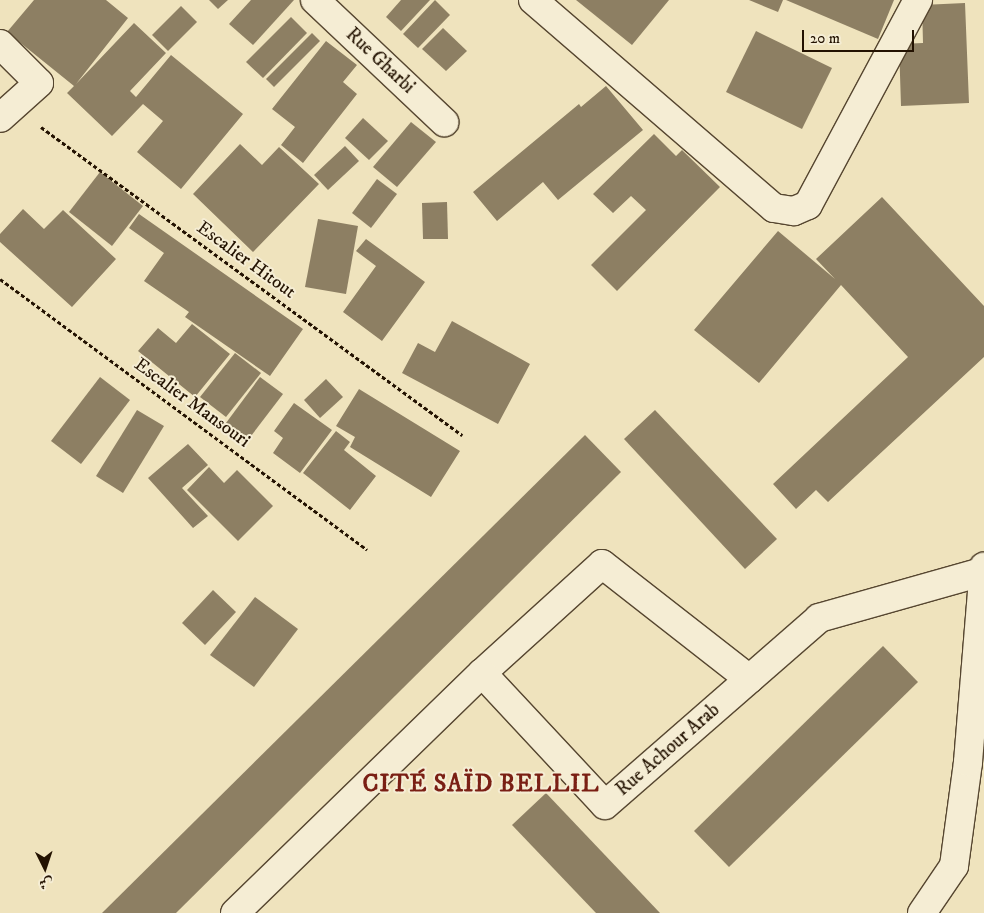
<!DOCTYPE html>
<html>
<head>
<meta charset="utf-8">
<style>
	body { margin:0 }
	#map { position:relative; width:984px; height:913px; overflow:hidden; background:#efe3bd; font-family:"IM FELL DW Pica",Amiri,serif }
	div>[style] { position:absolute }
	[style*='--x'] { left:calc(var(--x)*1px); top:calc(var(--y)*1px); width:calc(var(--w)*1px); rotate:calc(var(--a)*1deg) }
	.building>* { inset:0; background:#8d7f63 }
	.path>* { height:3px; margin-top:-1.5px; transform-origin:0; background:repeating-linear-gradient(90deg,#231201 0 4px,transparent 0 6.5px) }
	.roads { filter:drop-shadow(1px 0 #564630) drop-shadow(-1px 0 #564630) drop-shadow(0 1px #564630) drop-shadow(0 -1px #564630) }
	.minor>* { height:28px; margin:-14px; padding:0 14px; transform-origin:14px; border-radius:14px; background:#f5edd4 }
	span { translate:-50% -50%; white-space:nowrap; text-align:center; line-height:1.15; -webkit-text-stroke:4px #f5edd4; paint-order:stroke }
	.street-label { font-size:19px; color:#231201 }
	.district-label { font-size:24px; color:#7a1f14; font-weight:700; letter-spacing:1px }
	.north { position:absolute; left:20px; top:843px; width:50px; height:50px; -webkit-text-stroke:4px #f5edd4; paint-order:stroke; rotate:176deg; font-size:14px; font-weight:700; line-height:20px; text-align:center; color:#231201 }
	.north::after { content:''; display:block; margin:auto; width:18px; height:22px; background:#231201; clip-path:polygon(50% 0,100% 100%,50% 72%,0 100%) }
	.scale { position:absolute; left:802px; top:30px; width:112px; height:22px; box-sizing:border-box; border:2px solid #231201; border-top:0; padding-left:6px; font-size:15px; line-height:18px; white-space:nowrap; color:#231201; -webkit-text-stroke:4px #f5edd4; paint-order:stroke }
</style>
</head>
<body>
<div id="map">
	<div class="building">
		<i style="clip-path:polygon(34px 0,106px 0,128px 18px,76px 84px,134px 23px,166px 53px,130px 91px,136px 97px,171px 55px,243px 114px,181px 189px,137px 152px,163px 121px,143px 104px,112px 136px,67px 93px,74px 86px,7px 32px)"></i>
		<i style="clip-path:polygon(209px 0,228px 0,218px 9px)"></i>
		<i style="clip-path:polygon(251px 0,294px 0,253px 45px,229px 24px)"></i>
		<i style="clip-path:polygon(401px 0,430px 0,401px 31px,386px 17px)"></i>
		<i style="clip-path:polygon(435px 0,450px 15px,418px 48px,403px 34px)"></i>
		<i style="clip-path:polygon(576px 0,669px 0,632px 45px)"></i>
		<i style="clip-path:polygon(749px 0,783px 0,778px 12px)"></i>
		<i style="clip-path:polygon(786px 0,894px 0,878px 39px)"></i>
		<i style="clip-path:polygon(965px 3px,969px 103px,901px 106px,899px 44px,923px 43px,922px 5px)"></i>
		<i style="clip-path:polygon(181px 6px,197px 22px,168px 51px,152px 35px)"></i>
		<i style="clip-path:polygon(291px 17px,307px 33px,263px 78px,246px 62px)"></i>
		<i style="clip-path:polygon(443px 28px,467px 51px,446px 71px,422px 49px)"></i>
		<i style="clip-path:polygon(756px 31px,832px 68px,802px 129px,726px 92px)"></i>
		<i style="clip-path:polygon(312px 33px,320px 41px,274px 87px,266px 79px)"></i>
		<i style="clip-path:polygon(326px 41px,357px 65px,343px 82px,357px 94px,303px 163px,281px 145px,295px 127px,272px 109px)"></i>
		<i style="clip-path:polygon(606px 86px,643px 130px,558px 200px,543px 182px,497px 221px,473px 192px,579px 104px,581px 107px)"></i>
		<i style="clip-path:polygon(363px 118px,388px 141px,369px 160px,345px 138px)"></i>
		<i style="clip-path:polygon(411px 122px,436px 142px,397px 187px,373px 167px)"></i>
		<i style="clip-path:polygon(654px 134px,676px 156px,682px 150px,720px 187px,617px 291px,591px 265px,646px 210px,631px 196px,613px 213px,593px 194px)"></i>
		<i style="clip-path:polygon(240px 144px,262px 165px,279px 147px,319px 184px,253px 252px,193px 194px)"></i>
		<i style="clip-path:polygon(345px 146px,359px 161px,328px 190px,314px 175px)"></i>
		<i style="clip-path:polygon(100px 172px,143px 206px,112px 246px,69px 212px)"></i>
		<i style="clip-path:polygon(377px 179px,397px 194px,371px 228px,352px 213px)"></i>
		<i style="clip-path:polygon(882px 197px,984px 306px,984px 357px,828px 502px,816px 490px,796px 509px,773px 484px,908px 357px,841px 285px,759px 383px,694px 330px,778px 231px,835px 279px,816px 259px)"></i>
		<i style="clip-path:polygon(447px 202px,448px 239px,423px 239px,422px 203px)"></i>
		<i style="clip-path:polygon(23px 209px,44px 229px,63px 210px,116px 259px,72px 307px,0 242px,0 234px)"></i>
		<i style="clip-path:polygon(139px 214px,303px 329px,270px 376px,185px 317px,189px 312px,144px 281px,164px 253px,129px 228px)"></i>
		<i style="clip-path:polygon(318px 219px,358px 226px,346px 294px,305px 287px)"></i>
		<i style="clip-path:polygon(366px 239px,425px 282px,382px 341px,343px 312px,376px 266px,356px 251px)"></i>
		<i style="clip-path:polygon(452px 321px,530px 364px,498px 424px,402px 373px,418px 343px,435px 352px)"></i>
		<i style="clip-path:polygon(192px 324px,230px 354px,195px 397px,138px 351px,158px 328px,176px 343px)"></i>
		<i style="clip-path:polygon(235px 353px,261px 373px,226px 417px,200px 397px)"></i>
		<i style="clip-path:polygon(100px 377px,130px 400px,81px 464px,51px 441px)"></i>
		<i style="clip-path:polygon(260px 377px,283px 394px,248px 440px,226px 423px)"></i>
		<i style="clip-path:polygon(326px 379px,343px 397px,320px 418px,304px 400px)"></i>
		<i style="clip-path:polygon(359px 389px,460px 451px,431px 497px,350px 447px,355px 437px,336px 426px)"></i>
		<i style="clip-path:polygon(294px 403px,332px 430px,300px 473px,273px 453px,283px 438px,274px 431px)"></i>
		<i style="clip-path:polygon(137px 410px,164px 426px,123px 493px,96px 476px)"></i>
		<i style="clip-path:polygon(655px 410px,777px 539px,745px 569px,624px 439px)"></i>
		<i style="clip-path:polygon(336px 431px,350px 442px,344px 450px,376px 476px,350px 510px,303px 473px)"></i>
		<i style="clip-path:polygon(585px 435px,621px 472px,176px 913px,102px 913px)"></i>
		<i style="clip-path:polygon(188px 444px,208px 465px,182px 488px,208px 516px,193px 528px,148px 478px)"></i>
		<i style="clip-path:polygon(209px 467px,224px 483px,237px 470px,273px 506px,238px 541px,187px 490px)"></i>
		<i style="clip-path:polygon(213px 590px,236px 612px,205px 645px,182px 623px)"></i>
		<i style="clip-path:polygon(255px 597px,298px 629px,254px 687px,210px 655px)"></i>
		<i style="clip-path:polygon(883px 646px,918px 682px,729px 867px,694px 831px)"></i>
		<i style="clip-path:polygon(546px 793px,660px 913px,596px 913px,512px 825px)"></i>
	</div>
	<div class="path">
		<i style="--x:41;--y:127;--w:522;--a:36.19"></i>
		<i style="--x:0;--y:279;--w:456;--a:36.4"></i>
	</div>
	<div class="roads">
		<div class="minor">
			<i style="--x:315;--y:0;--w:178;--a:43.4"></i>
			<i style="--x:533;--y:0;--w:318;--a:40.8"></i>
			<i style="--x:774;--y:208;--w:20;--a:9"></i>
			<i style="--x:794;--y:211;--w:15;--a:-23"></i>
			<i style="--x:808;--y:205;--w:233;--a:-61.8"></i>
			<i style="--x:0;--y:44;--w:55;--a:45"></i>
			<i style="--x:39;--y:83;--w:52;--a:138.1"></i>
			<i style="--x:482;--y:673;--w:162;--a:-42.2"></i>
			<i style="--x:602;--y:564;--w:187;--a:38"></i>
			<i style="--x:235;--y:913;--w:344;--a:-44.2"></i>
			<i style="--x:482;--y:673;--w:180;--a:47"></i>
			<i style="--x:605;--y:805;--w:284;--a:-41.1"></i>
			<i style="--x:819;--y:618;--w:169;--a:-15.8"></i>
			<i style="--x:922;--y:913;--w:57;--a:-55.8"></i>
			<i style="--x:954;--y:866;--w:105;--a:-82.3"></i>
			<i style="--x:968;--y:762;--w:196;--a:-85.3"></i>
		</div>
	</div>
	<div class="street-label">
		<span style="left:380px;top:61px;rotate:43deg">Rue Gharbi</span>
		<span style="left:246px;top:260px;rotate:36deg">Escalier Hitout</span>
		<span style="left:192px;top:403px;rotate:36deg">Escalier Mansouri</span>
		<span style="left:668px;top:750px;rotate:-41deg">Rue Achour Arab</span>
	</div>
	<div class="district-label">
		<span style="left:481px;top:785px">CITÉ SAÏD BELLIL</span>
	</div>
	<div class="north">ش</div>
	<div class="scale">20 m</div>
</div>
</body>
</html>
